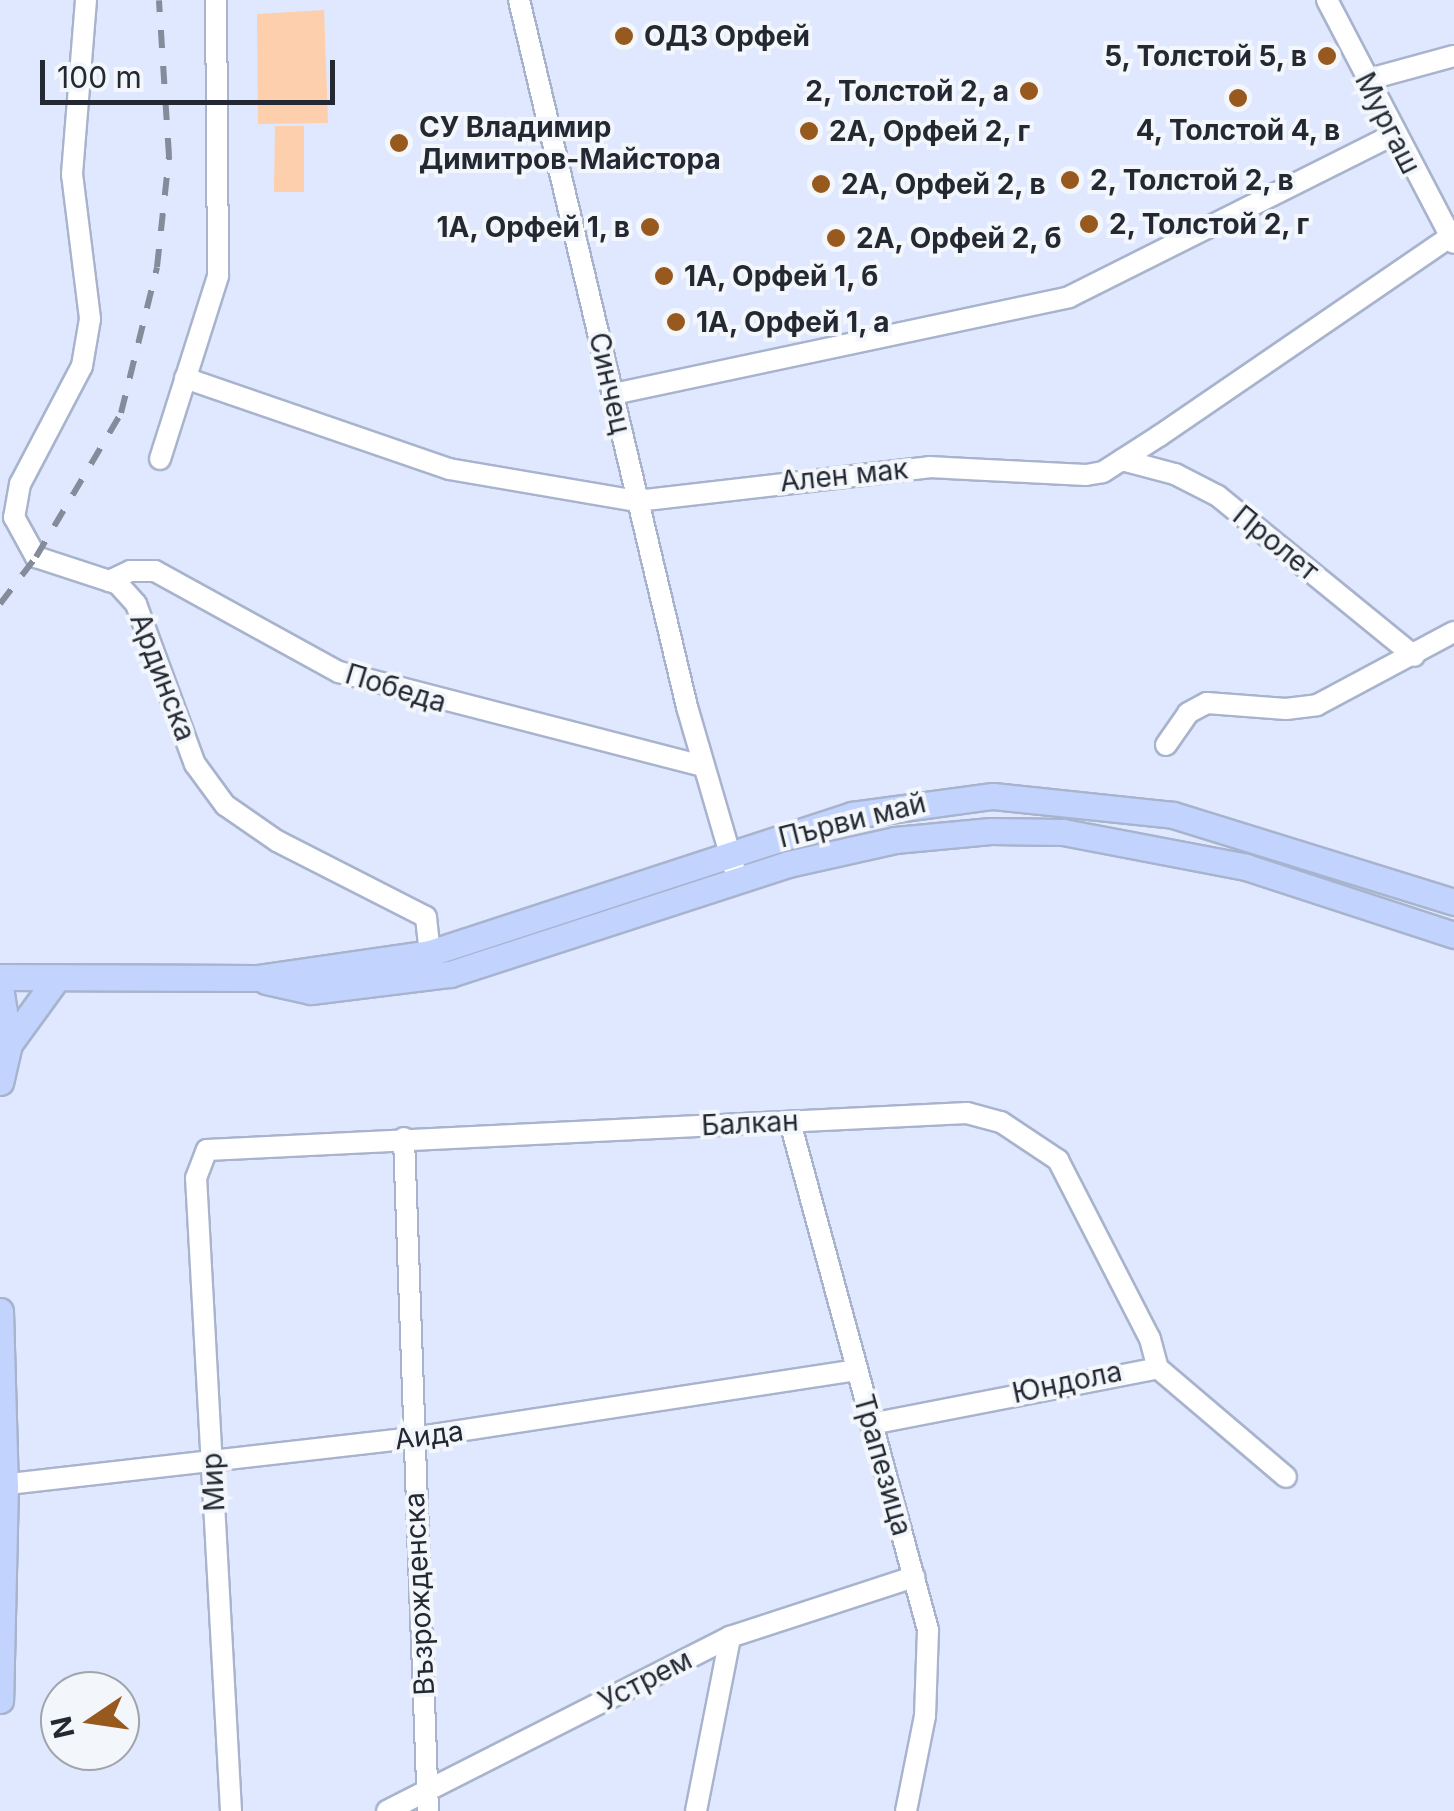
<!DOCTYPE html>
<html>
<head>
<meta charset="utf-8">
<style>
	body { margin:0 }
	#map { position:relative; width:1454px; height:1811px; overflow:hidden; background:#dfe8fe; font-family:Inter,sans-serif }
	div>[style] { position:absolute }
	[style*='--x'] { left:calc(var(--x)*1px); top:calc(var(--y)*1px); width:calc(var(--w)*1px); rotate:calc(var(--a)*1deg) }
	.green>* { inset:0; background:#fdcfac }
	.roads { filter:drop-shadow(2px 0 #a8b3cd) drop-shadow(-2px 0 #a8b3cd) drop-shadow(0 2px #a8b3cd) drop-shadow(0 -2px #a8b3cd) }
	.minor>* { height:20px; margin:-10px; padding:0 10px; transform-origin:10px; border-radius:10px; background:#fff }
	.major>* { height:25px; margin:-12.5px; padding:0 12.5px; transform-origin:12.5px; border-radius:12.5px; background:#c2d4fe }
	.rail>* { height:6px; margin-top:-3px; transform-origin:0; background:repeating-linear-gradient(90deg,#848b9b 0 18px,transparent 0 36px) }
	.dots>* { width:28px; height:28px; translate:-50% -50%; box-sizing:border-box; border:5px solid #f3f6fb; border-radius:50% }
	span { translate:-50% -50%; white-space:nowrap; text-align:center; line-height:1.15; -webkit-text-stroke:8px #f3f6fb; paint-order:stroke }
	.poi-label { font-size:28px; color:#232832; font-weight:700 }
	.left { translate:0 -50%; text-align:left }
	.right { translate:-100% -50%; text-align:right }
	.street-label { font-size:28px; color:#232832 }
	.north { position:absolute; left:40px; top:1671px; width:100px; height:100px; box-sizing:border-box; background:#f3f6fb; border:2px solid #a0a4ab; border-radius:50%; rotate:257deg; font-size:28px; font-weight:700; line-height:40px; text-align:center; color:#232832 }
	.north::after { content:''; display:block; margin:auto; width:35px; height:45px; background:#97591d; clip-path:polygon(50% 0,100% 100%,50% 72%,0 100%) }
	.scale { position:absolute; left:40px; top:60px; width:295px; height:45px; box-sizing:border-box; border:5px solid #232832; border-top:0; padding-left:12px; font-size:30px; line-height:35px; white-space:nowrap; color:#232832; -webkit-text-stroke:8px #f3f6fb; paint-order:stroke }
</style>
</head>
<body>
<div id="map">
	<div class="green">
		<i style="clip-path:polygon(324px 10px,328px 123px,258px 124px,257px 14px)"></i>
		<i style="clip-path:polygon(275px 126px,304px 126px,304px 192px,274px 192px)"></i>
	</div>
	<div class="roads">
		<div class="minor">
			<i style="--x:86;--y:0;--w:175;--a:94.6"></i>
			<i style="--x:72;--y:174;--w:146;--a:82.9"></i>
			<i style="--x:90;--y:319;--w:48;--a:99.7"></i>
			<i style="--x:82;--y:366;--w:133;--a:117.7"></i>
			<i style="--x:20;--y:484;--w:34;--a:100"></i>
			<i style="--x:14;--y:517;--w:46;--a:61.2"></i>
			<i style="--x:36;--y:557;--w:86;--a:18.2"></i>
			<i style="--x:118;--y:584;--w:27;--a:48"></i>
			<i style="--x:136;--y:604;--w:171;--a:69.8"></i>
			<i style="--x:195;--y:764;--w:51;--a:53.8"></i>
			<i style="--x:225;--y:805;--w:63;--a:34.7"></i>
			<i style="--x:277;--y:841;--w:167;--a:27"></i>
			<i style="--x:426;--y:917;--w:36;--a:84"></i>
			<i style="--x:519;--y:0;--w:727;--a:76.63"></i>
			<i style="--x:687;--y:707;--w:168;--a:73.7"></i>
			<i style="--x:1327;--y:0;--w:274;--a:62.4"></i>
			<i style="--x:1366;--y:80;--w:91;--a:-15.3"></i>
			<i style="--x:185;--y:378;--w:279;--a:19"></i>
			<i style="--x:449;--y:469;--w:191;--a:9.7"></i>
			<i style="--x:637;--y:501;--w:294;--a:-6.6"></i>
			<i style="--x:929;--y:467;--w:157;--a:2.9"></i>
			<i style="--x:1086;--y:475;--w:17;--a:-10"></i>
			<i style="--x:1103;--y:472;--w:67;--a:-32.7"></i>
			<i style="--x:1159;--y:436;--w:353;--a:-34.4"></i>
			<i style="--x:614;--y:394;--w:465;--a:-12"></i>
			<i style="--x:1069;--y:297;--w:362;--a:-26.6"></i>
			<i style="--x:160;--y:459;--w:192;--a:-72.4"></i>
			<i style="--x:218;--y:276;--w:276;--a:-90.4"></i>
			<i style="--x:1122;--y:460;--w:55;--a:14.8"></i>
			<i style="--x:1175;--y:474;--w:48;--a:27.1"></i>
			<i style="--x:1218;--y:496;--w:253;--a:39.2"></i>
			<i style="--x:109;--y:581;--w:23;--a:-25"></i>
			<i style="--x:130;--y:571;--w:25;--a:0"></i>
			<i style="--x:155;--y:571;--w:210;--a:28.8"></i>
			<i style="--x:339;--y:672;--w:376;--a:14.5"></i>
			<i style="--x:1166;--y:745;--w:39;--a:-55"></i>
			<i style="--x:1188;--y:713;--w:21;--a:-28"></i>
			<i style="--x:1207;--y:703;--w:79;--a:4.3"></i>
			<i style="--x:1286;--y:709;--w:31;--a:-7"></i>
			<i style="--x:1317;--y:705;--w:155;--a:-28.1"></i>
			<i style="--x:790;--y:1122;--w:526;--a:74.8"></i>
			<i style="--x:928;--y:1630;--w:86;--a:92"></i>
			<i style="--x:925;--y:1716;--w:97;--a:101.3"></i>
			<i style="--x:404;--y:1138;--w:673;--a:87.96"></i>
			<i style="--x:871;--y:1424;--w:292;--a:-11"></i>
			<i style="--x:1158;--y:1368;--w:168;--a:40.4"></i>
			<i style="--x:0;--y:1485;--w:415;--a:-6.5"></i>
			<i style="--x:412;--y:1438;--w:449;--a:-8.7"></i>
			<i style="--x:231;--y:1811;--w:634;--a:-93.16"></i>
			<i style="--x:196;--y:1178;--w:30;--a:-69"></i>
			<i style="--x:207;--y:1150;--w:761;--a:-2.79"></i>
			<i style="--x:967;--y:1113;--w:35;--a:15"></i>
			<i style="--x:1001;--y:1122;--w:69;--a:33.7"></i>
			<i style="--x:1058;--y:1160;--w:201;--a:62.8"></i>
			<i style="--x:1150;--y:1339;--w:30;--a:75"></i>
			<i style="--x:387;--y:1811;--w:385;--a:-26.9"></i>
			<i style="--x:730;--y:1637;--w:194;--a:-18.1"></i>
			<i style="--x:696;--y:1811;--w:177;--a:-78.9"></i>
		</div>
		<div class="major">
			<i style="--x:0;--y:977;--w:257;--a:0.2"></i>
			<i style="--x:257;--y:978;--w:175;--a:-8.2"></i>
			<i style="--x:430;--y:953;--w:444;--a:-18.1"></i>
			<i style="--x:852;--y:815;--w:142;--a:-7.7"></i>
			<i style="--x:993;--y:796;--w:181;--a:6"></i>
			<i style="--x:1173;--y:815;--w:294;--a:17.2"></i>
			<i style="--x:266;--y:981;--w:46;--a:12.5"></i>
			<i style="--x:311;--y:991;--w:140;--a:-7"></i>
			<i style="--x:450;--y:974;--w:355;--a:-18"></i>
			<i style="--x:788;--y:864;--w:110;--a:-12.6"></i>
			<i style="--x:895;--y:840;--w:96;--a:-5.4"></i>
			<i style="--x:991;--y:831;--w:72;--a:0.8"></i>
			<i style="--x:1063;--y:832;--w:186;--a:10.8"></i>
			<i style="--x:1246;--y:867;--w:219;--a:18.1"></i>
			<i style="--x:0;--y:987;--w:58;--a:81"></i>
			<i style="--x:9;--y:1044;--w:39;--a:103"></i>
			<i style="--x:9;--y:1044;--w:82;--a:-54"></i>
			<i style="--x:0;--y:1311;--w:174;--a:88.4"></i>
			<i style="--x:5;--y:1485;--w:215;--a:91.3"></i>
		</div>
	</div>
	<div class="rail">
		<i style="--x:0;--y:604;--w:59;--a:-52.5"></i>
		<i style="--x:36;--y:557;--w:167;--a:-59.4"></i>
		<i style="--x:121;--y:413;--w:150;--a:-76.1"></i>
		<i style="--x:157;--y:267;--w:112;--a:-83.8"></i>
		<i style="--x:169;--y:156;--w:156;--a:-93.7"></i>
	</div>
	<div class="dots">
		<i style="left:624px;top:36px;background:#97591d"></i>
		<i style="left:1327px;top:56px;background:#97591d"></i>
		<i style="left:1029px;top:91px;background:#97591d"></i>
		<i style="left:1238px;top:98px;background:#97591d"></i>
		<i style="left:809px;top:131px;background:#97591d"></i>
		<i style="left:399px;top:143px;background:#97591d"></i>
		<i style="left:1070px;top:180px;background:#97591d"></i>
		<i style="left:821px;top:184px;background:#97591d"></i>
		<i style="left:1089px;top:224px;background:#97591d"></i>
		<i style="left:650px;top:227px;background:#97591d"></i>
		<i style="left:836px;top:238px;background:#97591d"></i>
		<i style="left:664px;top:276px;background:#97591d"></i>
		<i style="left:676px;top:322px;background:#97591d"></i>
	</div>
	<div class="poi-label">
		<span class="left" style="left:644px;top:36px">ОДЗ Орфей</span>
		<span class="right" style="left:1307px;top:56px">5, Толстой 5, в</span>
		<span class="right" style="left:1009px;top:91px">2, Толстой 2, а</span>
		<span class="left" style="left:419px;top:143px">СУ Владимир<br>Димитров-Майстора</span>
		<span style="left:1238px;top:130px">4, Толстой 4, в</span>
		<span class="left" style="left:829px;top:131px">2А, Орфей 2, г</span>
		<span class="left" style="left:1090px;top:180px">2, Толстой 2, в</span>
		<span class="left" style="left:841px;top:184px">2А, Орфей 2, в</span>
		<span class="left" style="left:1109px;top:224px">2, Толстой 2, г</span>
		<span class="right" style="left:630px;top:227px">1А, Орфей 1, в</span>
		<span class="left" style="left:856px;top:238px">2А, Орфей 2, б</span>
		<span class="left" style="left:684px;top:276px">1А, Орфей 1, б</span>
		<span class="left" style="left:696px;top:322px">1А, Орфей 1, а</span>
	</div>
	<div class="street-label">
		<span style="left:1388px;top:123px;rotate:63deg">Мургаш</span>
		<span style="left:610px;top:383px;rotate:77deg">Синчец</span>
		<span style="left:844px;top:475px;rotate:-6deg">Ален мак</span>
		<span style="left:1276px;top:543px;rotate:39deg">Пролет</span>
		<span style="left:163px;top:677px;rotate:69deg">Ардинска</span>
		<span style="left:396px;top:688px;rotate:17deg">Победа</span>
		<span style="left:852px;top:820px;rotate:-14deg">Първи май</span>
		<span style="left:750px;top:1123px;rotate:-3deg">Балкан</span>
		<span style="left:1067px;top:1382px;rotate:-12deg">Юндола</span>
		<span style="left:429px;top:1435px;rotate:-8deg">Аида</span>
		<span style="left:883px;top:1465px;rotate:74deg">Трапезица</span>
		<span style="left:213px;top:1482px;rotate:-93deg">Мир</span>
		<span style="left:419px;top:1594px;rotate:-93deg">Възрожденска</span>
		<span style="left:645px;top:1680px;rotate:-27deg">Устрем</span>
	</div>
	<div class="north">N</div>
	<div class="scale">100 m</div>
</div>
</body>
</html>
